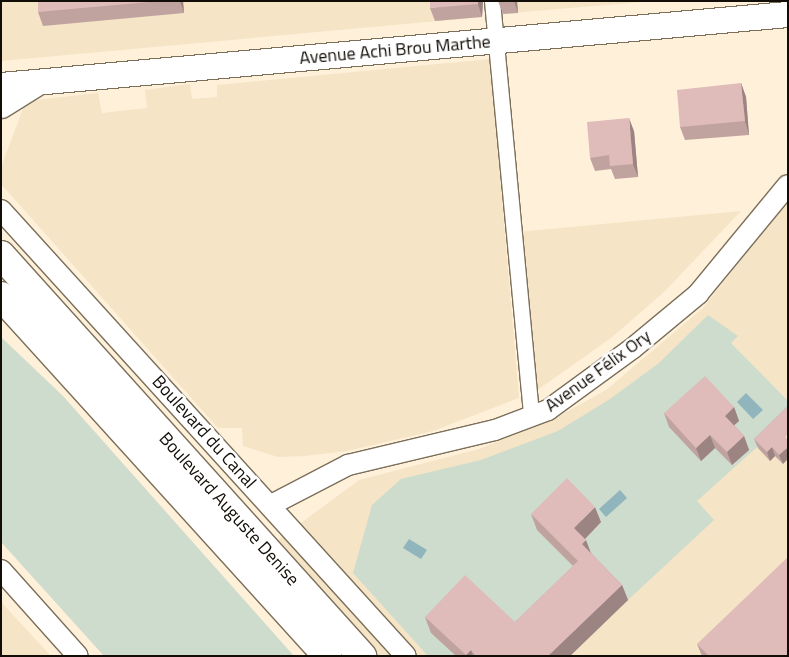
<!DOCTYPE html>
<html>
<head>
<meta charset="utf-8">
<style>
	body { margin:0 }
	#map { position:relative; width:789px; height:657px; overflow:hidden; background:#fef0d9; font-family:"Titillium Web",sans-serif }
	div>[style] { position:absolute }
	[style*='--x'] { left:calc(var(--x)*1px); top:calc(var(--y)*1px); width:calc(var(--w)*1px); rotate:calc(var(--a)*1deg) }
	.built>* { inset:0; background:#f5e4c6 }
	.green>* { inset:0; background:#cddccd }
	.water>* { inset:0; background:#91b5bd }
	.roads { filter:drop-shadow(1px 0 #7b6f5a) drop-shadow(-1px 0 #7b6f5a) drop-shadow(0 1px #7b6f5a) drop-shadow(0 -1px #7b6f5a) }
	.pedestrian>* { height:15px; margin:-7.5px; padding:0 7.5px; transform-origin:7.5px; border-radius:7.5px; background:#fff }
	.minor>* { height:20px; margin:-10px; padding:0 10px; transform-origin:10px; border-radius:10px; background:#fff }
	.tertiary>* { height:25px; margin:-12.5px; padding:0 12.5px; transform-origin:12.5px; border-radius:12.5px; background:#fff }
	.secondary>* { height:28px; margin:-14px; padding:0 14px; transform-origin:14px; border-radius:14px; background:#fff }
	.wall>* { inset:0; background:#c0a29f }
	.shaded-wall>* { inset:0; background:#9c8482 }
	.building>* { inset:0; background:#dfbcb9 }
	span { translate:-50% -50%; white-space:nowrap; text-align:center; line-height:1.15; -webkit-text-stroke:5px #fff; paint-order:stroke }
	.street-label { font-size:18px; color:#120d06 }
	.frame { position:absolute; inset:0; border:2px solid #120d06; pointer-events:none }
</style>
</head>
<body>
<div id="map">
	<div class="built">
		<i style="clip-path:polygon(1px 1px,481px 1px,482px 17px,1px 61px)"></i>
		<i style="clip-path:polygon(499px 1px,653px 1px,500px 14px)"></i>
		<i style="clip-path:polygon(490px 59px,519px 398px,433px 431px,347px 451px,305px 456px,278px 457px,243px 446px,242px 428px,218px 428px,1px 184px,1px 167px,26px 101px,98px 93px,102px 113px,147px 108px,145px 90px,190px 84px,192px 99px,217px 97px,217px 85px)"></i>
		<i style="clip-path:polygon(788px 200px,788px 656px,376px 656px,274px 543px,359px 480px,479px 449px,552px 420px,606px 390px,703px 308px)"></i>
		<i style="clip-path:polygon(741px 211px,664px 292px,611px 338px,536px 391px,518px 232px)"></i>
		<i style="clip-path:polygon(1px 602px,51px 656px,1px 656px)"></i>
	</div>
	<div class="green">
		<i style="clip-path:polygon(708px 315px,738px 336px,731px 343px,788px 401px,788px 419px,697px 501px,714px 520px,628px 600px,595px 567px,502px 656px,428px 656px,353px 573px,372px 505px,401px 479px,481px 460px,558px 431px,610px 399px,659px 363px)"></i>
		<i style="clip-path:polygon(1px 337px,63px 396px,294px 656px,104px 656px,1px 542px)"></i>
	</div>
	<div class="water">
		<i style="clip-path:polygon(746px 393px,763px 410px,753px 419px,737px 402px)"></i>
		<i style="clip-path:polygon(620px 490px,627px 498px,606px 517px,599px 509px)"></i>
		<i style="clip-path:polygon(409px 539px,427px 550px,421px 559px,403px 548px)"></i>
	</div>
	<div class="roads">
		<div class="pedestrian">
			<i style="--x:492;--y:1;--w:418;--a:84.6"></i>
		</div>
		<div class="minor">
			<i style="--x:1;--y:210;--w:602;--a:47.76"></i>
			<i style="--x:271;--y:505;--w:87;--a:-27.5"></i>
			<i style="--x:348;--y:465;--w:151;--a:-13.4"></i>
			<i style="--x:495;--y:430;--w:57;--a:-20.7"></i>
			<i style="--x:548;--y:410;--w:105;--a:-36.1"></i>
			<i style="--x:633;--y:348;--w:85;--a:-39.7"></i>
			<i style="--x:698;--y:294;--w:141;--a:-50.5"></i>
			<i style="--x:1;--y:570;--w:115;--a:48.2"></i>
		</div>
		<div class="tertiary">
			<i style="--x:1;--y:85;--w:790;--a:-5.16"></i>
			<i style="--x:1;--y:105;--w:40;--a:-32"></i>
		</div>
		<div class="secondary">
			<i style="--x:1;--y:255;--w:540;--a:48"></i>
			<i style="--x:1;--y:296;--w:486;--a:47.8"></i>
		</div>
	</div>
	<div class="wall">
		<i style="clip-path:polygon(38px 1px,183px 1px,184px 13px,43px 26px,38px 12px)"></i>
		<i style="clip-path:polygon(483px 1px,482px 17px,435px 21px,430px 8px)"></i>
		<i style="clip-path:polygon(498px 1px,517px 1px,518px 13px,503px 14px)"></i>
		<i style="clip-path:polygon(741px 83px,746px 97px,749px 135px,685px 140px,680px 127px)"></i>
		<i style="clip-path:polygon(634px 131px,638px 177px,615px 179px,611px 169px,595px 171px,590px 158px)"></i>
		<i style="clip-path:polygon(788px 406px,783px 464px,775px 456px,770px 461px,758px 448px,754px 439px)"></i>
		<i style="clip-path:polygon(734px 407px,739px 421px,734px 425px,744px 436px,749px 450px,732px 465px,715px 448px,701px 461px,669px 427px,664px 413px)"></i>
		<i style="clip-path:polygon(531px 514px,601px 522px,585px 539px,590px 552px,622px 585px,628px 600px,570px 656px,456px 656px,431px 633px,425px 617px,515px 622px,573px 566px,537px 530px)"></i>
		<i style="clip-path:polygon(697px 644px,788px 656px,702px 656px)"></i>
	</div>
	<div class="shaded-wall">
		<i style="clip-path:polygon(180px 1px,183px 1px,184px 13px)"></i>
		<i style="clip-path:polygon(478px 1px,483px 1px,482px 17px,478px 4px)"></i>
		<i style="clip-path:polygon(514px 1px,517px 1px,518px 13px)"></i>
		<i style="clip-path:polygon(741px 83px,746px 97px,749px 135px,745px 121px)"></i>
		<i style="clip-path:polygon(629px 118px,634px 131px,638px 177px,633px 164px)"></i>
		<i style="clip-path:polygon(734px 407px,739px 421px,730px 429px,725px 416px)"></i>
		<i style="clip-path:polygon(710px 435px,715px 448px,701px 461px,696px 448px)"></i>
		<i style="clip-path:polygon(744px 436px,749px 450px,732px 465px,727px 452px)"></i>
		<i style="clip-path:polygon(772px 447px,775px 456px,770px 461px,767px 452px)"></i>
		<i style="clip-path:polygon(788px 447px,788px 459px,783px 464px,779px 455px)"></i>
		<i style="clip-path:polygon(595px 507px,601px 522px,580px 544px,574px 528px)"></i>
		<i style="clip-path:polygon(586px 540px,592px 556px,582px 544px)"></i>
		<i style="clip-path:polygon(622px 585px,628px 600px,570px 656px,548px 656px)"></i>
		<i style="clip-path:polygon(471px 650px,473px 656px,466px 656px,466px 655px)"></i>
	</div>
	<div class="building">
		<i style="clip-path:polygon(38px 1px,160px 1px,38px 12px)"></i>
		<i style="clip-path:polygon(430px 1px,478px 1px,478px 4px,430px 8px)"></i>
		<i style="clip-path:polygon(741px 83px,745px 121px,680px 127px,677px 90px)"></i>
		<i style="clip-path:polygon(629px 118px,633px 164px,610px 166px,609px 155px,590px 158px,587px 122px)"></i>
		<i style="clip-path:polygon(705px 376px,734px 407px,725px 416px,744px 436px,727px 452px,710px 435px,696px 448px,664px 413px)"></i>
		<i style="clip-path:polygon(788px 406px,788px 434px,785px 437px,788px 440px,788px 447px,779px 455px,772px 447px,767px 452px,754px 439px)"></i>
		<i style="clip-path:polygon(567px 478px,595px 507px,574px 528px,586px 540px,582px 544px,622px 585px,548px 656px,476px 656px,471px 650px,466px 655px,425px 617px,465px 575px,515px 622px,578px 561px,531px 514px)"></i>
		<i style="clip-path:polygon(788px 557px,788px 656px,709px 656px,697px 644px)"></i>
	</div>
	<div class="street-label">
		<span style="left:395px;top:50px;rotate:-5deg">Avenue Achi Brou Marthe</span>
		<span style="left:598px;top:371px;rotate:-36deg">Avenue Félix Ory</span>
		<span style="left:204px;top:432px;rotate:48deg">Boulevard du Canal</span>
		<span style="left:229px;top:509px;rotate:48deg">Boulevard Auguste Denise</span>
	</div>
	<div class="frame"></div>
</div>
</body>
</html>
